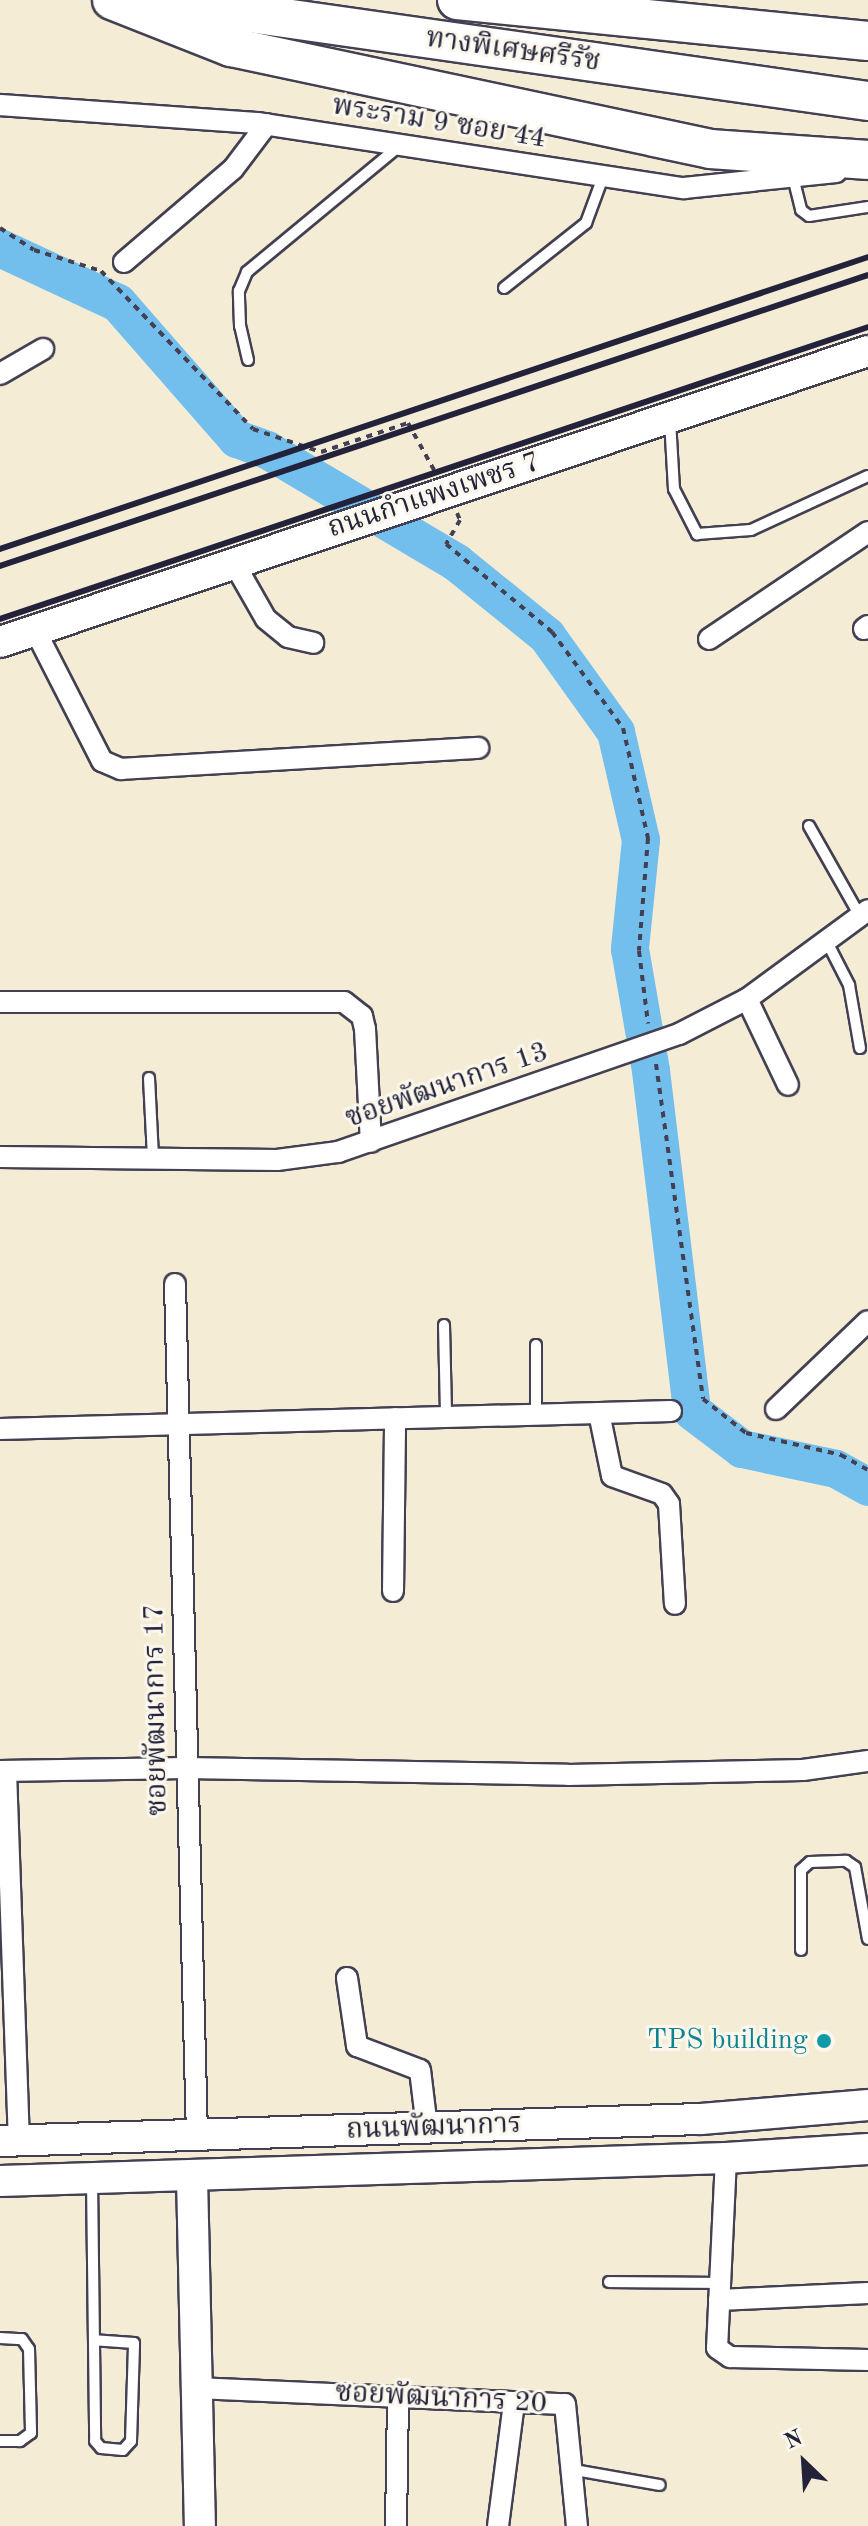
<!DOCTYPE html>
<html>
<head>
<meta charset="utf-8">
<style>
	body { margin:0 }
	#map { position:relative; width:868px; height:2526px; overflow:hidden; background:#f5ecd6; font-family:"Old Standard TT","Noto Serif Thai",serif }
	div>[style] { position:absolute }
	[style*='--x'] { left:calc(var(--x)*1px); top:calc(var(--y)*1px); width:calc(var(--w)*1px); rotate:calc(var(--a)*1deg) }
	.river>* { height:38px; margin:-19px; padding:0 19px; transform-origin:19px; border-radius:19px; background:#72beec }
	.path>* { height:4px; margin-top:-2px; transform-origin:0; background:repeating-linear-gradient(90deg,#424052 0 6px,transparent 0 12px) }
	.roads { filter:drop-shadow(2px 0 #424052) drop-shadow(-2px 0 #424052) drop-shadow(0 2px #424052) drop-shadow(0 -2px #424052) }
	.lane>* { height:10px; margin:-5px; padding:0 5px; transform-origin:5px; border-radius:5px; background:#fff }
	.street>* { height:20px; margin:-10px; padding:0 10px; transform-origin:10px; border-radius:10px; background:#fff }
	.secondary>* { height:30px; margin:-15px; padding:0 15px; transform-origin:15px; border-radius:15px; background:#fff }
	.highway>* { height:38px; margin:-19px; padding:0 19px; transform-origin:19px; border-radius:19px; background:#fff }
	.rail>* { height:6px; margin:-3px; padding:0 3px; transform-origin:3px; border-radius:3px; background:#22223b }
	.dots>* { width:22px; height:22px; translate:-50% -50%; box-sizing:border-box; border:4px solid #fbf7ec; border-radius:50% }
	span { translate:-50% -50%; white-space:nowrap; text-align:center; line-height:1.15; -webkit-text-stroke:6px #fbf7ec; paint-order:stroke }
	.street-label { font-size:28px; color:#22223b }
	.culture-label { font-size:28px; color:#0d838f }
	.right { translate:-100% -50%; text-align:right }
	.north { position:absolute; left:764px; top:2422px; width:80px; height:80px; -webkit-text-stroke:6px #fbf7ec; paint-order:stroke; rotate:335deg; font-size:22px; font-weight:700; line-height:32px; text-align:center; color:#22223b }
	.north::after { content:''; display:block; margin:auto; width:28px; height:36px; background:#22223b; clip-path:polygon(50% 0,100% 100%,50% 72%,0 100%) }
</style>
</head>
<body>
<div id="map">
	<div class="river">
		<i style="--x:0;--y:248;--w:130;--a:25"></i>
		<i style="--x:118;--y:303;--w:181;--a:48.8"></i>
		<i style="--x:237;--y:439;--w:32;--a:20"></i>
		<i style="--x:267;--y:450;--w:221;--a:30.7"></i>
		<i style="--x:457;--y:563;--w:116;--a:39"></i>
		<i style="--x:547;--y:636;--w:118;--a:54.3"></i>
		<i style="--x:616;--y:732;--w:111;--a:77"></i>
		<i style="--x:641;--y:840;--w:110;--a:95.8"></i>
		<i style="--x:630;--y:949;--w:124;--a:80.2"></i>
		<i style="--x:651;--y:1071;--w:342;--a:83.1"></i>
		<i style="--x:692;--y:1411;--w:63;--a:37.2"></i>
		<i style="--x:742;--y:1449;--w:96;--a:12"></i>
		<i style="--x:836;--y:1469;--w:37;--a:29"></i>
	</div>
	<div class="path">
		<i style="--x:0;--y:228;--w:40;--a:32.9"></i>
		<i style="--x:34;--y:250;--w:70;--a:17.4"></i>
		<i style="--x:101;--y:271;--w:219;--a:46.1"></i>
		<i style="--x:253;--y:429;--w:72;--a:18.7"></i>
		<i style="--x:321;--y:452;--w:92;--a:-18.4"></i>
		<i style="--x:408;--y:423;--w:54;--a:61"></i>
		<i style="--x:457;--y:513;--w:8;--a:67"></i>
		<i style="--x:460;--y:520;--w:28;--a:120"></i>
		<i style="--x:446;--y:544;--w:138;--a:39.7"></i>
		<i style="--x:552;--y:632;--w:119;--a:53.5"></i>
		<i style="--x:623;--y:728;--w:113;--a:77.2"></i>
		<i style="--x:648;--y:838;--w:113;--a:94.6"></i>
		<i style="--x:639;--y:951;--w:73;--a:82.9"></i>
		<i style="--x:656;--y:1064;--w:338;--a:82"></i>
		<i style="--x:703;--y:1399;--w:55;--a:38.3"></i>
		<i style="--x:746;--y:1433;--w:98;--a:13"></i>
		<i style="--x:841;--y:1455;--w:31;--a:29"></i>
	</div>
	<div class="roads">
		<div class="lane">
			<i style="--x:793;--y:177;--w:34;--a:76"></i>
			<i style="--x:801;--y:210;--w:10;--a:37"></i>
			<i style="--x:809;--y:216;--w:60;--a:-8.7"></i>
			<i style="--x:504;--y:288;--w:105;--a:-38.4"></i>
			<i style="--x:586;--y:223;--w:49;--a:-69.7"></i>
			<i style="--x:248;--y:360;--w:35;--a:-103"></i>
			<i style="--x:240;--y:326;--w:35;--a:-92"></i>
			<i style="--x:239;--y:291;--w:21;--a:-67"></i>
			<i style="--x:247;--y:272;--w:196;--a:-39.6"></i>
			<i style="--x:670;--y:420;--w:69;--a:86.7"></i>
			<i style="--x:674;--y:489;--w:51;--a:62.9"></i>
			<i style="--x:697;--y:534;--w:54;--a:-4.2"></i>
			<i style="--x:751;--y:530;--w:129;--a:-24.8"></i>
			<i style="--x:809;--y:826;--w:103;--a:60.5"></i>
			<i style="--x:826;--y:940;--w:51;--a:62.9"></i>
			<i style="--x:849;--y:985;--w:64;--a:80.1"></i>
			<i style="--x:149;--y:1078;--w:79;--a:87.1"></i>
			<i style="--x:444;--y:1325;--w:91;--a:88.7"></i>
			<i style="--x:536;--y:1345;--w:67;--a:90"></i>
			<i style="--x:801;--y:1950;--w:80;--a:-90"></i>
			<i style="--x:801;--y:1870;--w:12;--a:-42"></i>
			<i style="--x:810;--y:1862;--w:36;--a:-2"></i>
			<i style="--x:846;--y:1861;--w:11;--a:34"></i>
			<i style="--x:855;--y:1867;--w:73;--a:79.8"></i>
			<i style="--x:92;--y:2180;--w:261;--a:89.3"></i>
			<i style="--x:95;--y:2441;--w:9;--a:49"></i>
			<i style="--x:101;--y:2448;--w:22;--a:5"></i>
			<i style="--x:123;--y:2450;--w:12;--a:-48"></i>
			<i style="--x:131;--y:2441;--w:98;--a:-88.2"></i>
			<i style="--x:134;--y:2343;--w:39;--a:-176"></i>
			<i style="--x:609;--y:2282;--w:111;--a:0.5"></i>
			<i style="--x:0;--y:2338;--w:22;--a:3"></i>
			<i style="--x:22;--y:2339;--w:12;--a:55"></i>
			<i style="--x:29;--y:2349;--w:84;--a:88.6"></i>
			<i style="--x:31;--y:2433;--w:14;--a:144"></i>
			<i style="--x:20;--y:2441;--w:20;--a:180"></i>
			<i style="--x:569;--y:2469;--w:92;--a:10"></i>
		</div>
		<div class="street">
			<i style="--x:0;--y:105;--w:258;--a:4"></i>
			<i style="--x:257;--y:123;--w:432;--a:8.7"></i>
			<i style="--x:684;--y:188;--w:153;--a:-6"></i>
			<i style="--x:124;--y:262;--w:143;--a:-40.5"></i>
			<i style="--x:233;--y:169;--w:56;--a:-52.9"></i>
			<i style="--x:0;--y:374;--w:50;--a:-30.2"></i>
			<i style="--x:234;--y:563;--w:64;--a:60.3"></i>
			<i style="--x:266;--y:619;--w:28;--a:39"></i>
			<i style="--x:288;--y:637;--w:26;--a:13"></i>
			<i style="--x:864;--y:629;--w:5;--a:-37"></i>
			<i style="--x:35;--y:630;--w:147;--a:62.9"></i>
			<i style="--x:102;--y:761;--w:21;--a:23"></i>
			<i style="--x:121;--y:769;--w:358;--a:-3.4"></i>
			<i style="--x:709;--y:639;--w:192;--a:-33.9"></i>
			<i style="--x:747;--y:999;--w:95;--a:64.5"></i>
			<i style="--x:0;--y:1002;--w:344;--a:0"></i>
			<i style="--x:344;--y:1002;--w:23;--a:38"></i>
			<i style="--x:362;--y:1016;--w:13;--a:77"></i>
			<i style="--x:365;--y:1029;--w:113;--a:87"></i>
			<i style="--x:0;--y:1157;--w:277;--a:0.6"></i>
			<i style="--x:277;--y:1160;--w:62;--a:-7.5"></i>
			<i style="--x:338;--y:1152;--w:361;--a:-19.1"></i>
			<i style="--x:679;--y:1034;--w:76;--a:-27.2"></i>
			<i style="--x:747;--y:999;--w:150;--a:-36.3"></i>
			<i style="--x:175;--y:1284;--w:852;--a:88.52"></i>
			<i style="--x:776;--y:1409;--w:127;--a:-43.7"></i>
			<i style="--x:599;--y:1413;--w:72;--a:-1.6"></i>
			<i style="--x:0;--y:1429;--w:599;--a:-1.53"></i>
			<i style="--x:599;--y:1413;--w:64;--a:78.3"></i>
			<i style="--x:612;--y:1476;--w:53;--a:19.8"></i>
			<i style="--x:662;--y:1494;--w:12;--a:55"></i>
			<i style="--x:669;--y:1504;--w:100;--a:86.6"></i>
			<i style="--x:393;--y:1591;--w:173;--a:-89.3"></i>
			<i style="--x:0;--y:1771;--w:186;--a:-0.9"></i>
			<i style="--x:186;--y:1768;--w:382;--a:1"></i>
			<i style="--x:568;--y:1775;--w:235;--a:-1.2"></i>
			<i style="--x:803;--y:1770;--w:66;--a:-7.9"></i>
			<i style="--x:6;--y:1771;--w:369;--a:88"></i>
			<i style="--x:347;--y:1978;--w:69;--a:81.6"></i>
			<i style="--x:357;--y:2046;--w:67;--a:20.9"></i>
			<i style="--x:420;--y:2070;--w:58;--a:83.1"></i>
			<i style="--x:726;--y:2158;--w:190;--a:92.7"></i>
			<i style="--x:717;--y:2348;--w:16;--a:35"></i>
			<i style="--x:730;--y:2357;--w:138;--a:1.2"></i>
			<i style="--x:719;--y:2300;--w:149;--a:-2.7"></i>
			<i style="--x:194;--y:2388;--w:371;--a:2.5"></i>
			<i style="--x:565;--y:2404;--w:123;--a:84.4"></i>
			<i style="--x:396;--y:2526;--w:129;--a:-89.1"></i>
			<i style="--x:498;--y:2526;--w:125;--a:-82.6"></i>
		</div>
		<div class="secondary">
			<i style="--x:0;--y:642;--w:915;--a:-18.53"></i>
			<i style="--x:0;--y:2141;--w:701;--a:-1.8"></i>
			<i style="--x:701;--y:2119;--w:168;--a:-4.8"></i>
			<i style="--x:192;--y:2177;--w:349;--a:88.7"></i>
			<i style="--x:0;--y:2181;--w:726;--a:-1.81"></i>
			<i style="--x:726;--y:2158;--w:142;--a:-3.6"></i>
		</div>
		<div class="highway">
			<i style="--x:112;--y:0;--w:128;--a:21.6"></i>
			<i style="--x:231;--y:47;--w:491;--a:12"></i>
			<i style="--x:711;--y:149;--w:157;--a:4"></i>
			<i style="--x:158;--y:0;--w:717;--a:8.1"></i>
			<i style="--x:457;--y:0;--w:413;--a:5.7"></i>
		</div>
	</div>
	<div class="rail">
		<i style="--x:0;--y:549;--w:916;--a:-18.59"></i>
		<i style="--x:0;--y:566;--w:915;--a:-18.53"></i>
		<i style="--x:0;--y:619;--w:916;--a:-18.59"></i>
	</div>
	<div class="dots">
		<i style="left:824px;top:2041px;background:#0f9aa8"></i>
	</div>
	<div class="street-label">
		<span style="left:513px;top:51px;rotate:8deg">ทางพิเศษศรีรัช</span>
		<span style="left:439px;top:123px;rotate:9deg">พระราม 9 ซอย 44</span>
		<span style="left:434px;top:496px;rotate:-18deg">ถนนกำแพงเพชร 7</span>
		<span style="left:447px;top:1086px;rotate:-19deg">ซอยพัฒนาการ 13</span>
		<span style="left:157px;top:1710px;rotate:-91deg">ซอยพัฒนาการ 17</span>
		<span style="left:434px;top:2128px;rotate:-2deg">ถนนพัฒนาการ</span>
		<span style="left:441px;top:2399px;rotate:3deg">ซอยพัฒนาการ 20</span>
	</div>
	<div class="culture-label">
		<span class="right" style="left:808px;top:2041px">TPS building</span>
	</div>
	<div class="north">N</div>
</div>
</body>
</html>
